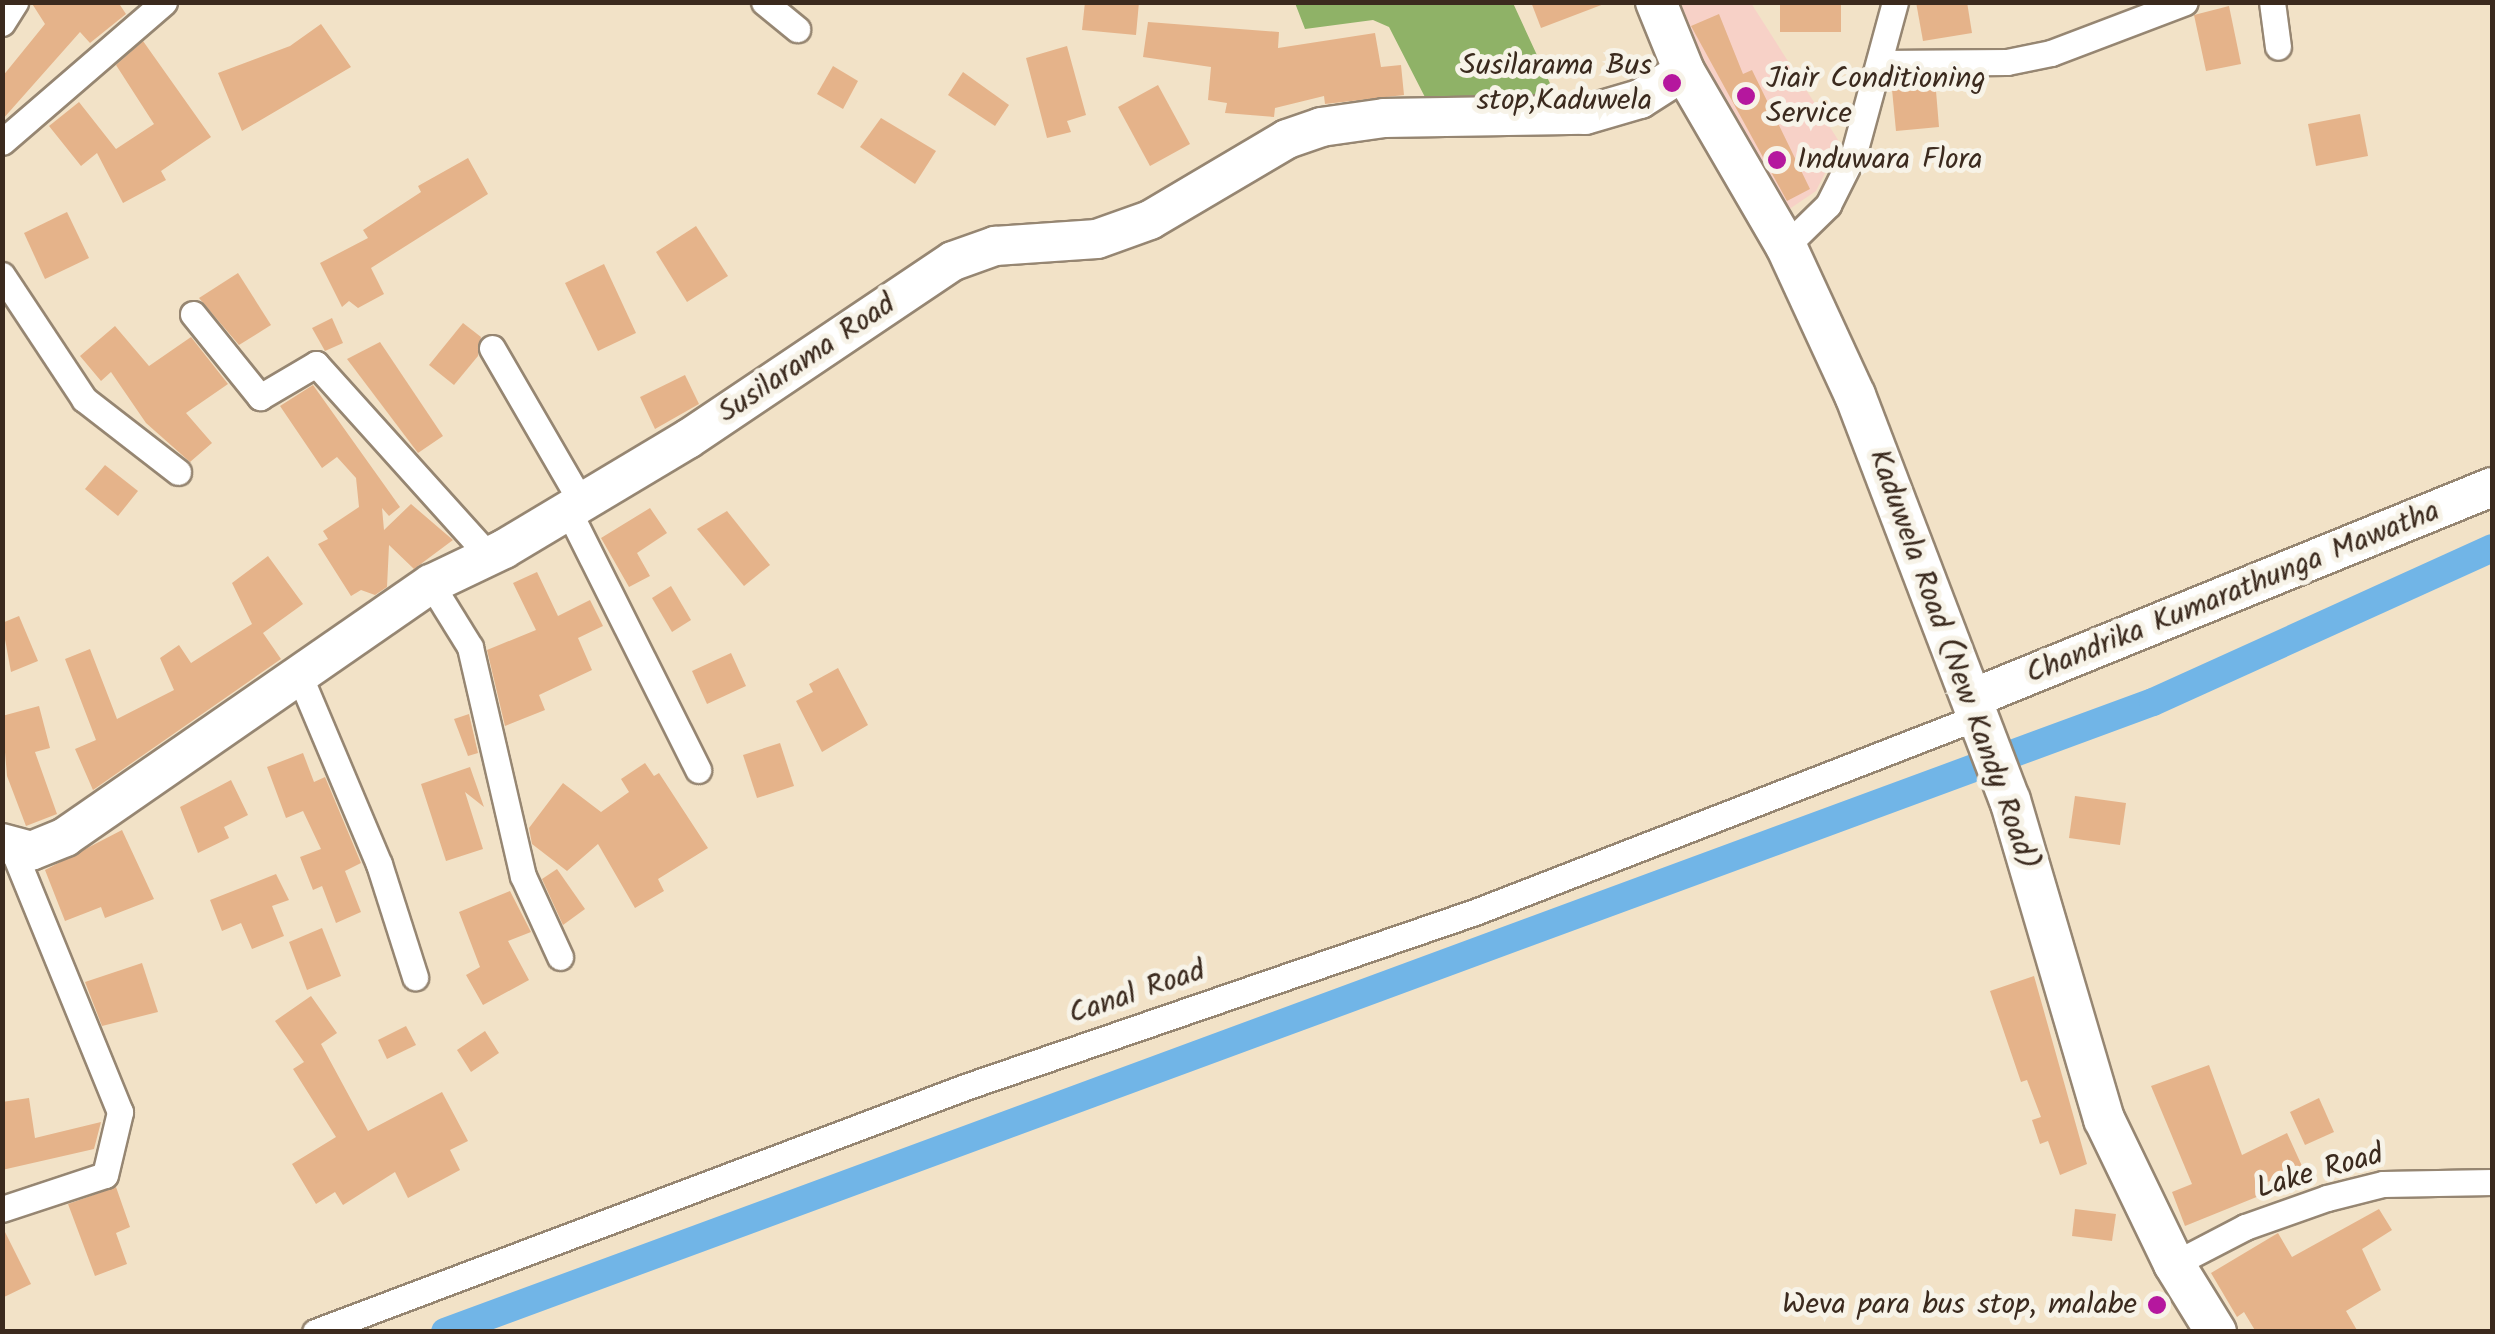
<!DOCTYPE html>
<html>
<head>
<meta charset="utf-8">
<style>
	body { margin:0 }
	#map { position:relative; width:2495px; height:1334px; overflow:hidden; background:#f2e2c7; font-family:Kalam,sans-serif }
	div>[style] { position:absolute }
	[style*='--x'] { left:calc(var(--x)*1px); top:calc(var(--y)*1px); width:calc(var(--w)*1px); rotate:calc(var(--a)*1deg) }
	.built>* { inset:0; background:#f7d1c7 }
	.forest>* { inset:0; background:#8fb267 }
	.canal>* { height:28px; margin:-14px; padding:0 14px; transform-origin:14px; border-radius:14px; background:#71b5e7 }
	.building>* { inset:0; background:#e5b38a }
	.roads { filter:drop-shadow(2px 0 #968672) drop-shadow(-2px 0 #968672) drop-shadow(0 2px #968672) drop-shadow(0 -2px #968672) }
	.street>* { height:25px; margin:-12.5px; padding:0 12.5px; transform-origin:12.5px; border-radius:12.5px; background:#fff }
	.secondary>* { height:38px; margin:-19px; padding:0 19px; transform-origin:19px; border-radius:19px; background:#fff }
	.primary>* { height:40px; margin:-20px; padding:0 20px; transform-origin:20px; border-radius:20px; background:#fff }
	.dots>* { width:28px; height:28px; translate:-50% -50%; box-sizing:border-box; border:5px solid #f7f3e8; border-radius:50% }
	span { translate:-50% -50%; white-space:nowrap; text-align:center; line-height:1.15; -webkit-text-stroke:10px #f7f3e8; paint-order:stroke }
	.poi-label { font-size:30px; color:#3b2a1e }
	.right { translate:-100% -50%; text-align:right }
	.left { translate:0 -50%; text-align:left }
	.street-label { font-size:30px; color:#3b2a1e }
	.frame { position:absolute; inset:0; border:5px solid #3b2a1e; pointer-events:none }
</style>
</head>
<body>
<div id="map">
	<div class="built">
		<i style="clip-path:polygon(1673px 3px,1751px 3px,1840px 143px,1816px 191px,1785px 212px,1697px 65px)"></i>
	</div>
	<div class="forest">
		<i style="clip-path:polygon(1295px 3px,1513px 3px,1554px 92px,1531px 101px,1429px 105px,1389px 27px,1373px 20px,1305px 29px)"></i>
	</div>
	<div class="canal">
		<i style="--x:445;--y:1332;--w:1820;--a:-20.25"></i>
		<i style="--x:2153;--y:702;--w:372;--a:-24.4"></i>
	</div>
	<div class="building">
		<i style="clip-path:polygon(31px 2px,118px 2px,126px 14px,90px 43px,80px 32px,2px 120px,2px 77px,45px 24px)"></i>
		<i style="clip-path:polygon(1085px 2px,1139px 2px,1136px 35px,1082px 30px)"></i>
		<i style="clip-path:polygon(1531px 2px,1604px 2px,1604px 4px,1541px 28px)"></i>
		<i style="clip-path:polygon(1780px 2px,1841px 2px,1841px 32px,1780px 32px)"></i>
		<i style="clip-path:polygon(1916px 2px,1967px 2px,1972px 33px,1923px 41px)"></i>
		<i style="clip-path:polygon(2229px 6px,2241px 64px,2206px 71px,2194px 15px)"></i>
		<i style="clip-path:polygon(1719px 14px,1743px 74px,1752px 70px,1810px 189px,1787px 201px,1691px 26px)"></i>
		<i style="clip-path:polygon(1148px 22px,1279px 32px,1278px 48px,1375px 33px,1381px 67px,1401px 65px,1404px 95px,1325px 104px,1324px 96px,1275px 108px,1274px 117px,1225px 113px,1227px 103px,1208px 100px,1211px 67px,1143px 57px)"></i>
		<i style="clip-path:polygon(321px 24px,351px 67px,242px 131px,218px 73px,290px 46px)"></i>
		<i style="clip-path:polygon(143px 41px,211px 137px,161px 171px,166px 180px,123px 203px,97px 153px,81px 166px,49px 126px,79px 102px,116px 149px,154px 124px,116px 65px)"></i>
		<i style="clip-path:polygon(1067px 46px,1086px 115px,1067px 121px,1071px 132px,1047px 138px,1026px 58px)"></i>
		<i style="clip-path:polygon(833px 66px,858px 81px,843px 109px,817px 94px)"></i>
		<i style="clip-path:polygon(963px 72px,1009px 105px,995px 126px,948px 95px)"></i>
		<i style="clip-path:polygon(1891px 79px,1935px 79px,1939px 127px,1896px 131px)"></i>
		<i style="clip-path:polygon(1158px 85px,1190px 144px,1150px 166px,1118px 107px)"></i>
		<i style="clip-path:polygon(2360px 114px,2368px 156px,2316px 166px,2308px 124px)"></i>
		<i style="clip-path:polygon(881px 118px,936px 151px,915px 184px,860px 147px)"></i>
		<i style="clip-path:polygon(468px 158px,488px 194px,371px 268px,384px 294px,358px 308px,349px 301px,342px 307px,320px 263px,368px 238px,363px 230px,421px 192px,418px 186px)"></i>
		<i style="clip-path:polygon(67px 212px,89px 258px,45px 279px,24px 233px)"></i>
		<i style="clip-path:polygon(696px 226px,728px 276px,687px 302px,656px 252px)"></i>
		<i style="clip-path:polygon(604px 264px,636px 333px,598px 351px,565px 283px)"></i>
		<i style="clip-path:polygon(238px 273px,271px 325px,239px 345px,199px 298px)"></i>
		<i style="clip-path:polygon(332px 318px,343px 343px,325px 351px,312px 328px)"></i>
		<i style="clip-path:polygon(463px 323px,481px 337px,478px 356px,454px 385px,429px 365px)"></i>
		<i style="clip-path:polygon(115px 326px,149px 366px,191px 337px,228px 384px,186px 413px,212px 443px,190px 462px,146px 423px,111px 372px,101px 381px,80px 356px)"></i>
		<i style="clip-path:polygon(380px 342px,443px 436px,418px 453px,347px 359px)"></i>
		<i style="clip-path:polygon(685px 375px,699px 404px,655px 429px,640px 397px)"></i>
		<i style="clip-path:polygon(313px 385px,400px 507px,389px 516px,382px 508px,384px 530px,411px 504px,453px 540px,414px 569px,389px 545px,387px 587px,375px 595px,361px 590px,351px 596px,318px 544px,328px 539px,323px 531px,359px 507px,356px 478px,337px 457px,322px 468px,280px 406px)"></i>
		<i style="clip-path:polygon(105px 465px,138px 491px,118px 516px,85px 489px)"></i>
		<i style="clip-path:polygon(650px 508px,667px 533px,637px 553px,650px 576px,629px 587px,601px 538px)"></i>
		<i style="clip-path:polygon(727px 511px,770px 565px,744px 586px,697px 529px)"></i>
		<i style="clip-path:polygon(268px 556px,303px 604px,263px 633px,281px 659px,93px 790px,75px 749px,96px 740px,65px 659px,90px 649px,117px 719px,174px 690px,160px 658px,179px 645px,191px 663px,252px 624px,232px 583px)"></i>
		<i style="clip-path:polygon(537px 572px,558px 616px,590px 600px,603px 626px,578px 638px,592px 670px,539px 695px,545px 710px,505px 726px,487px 650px,536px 630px,513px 583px)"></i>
		<i style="clip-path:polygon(671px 586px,691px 620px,672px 632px,652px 598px)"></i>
		<i style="clip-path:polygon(19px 616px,38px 661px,11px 672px,2px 623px)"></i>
		<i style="clip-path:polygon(731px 653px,746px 686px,707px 704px,692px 671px)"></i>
		<i style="clip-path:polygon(838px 668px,868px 725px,822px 752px,796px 701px,813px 692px,809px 684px)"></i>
		<i style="clip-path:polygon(39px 706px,50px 748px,35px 752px,57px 814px,26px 826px,7px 776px,2px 716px)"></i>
		<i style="clip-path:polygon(469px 714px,478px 753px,468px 756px,454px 719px)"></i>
		<i style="clip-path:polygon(780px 743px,794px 786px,757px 798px,743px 755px)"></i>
		<i style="clip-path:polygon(303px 753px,314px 782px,325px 777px,361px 863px,345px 871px,361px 912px,336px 923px,322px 886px,313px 890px,300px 857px,321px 849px,303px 811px,286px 818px,267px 767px)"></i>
		<i style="clip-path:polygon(645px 763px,654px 776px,659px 773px,708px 848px,658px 879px,664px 891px,635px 908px,598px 844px,567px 871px,532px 844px,529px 828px,563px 783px,601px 812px,629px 792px,621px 779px)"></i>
		<i style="clip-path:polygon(470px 767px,484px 807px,465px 792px,483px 849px,446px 861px,421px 784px)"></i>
		<i style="clip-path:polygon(231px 780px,248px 815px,224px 827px,229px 838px,198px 853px,180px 807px)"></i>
		<i style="clip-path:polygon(2075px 796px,2126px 803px,2120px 845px,2069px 838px)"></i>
		<i style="clip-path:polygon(122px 830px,154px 899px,105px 918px,101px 907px,65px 921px,45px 870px)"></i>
		<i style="clip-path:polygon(557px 869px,585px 909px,563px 925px,542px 879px)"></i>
		<i style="clip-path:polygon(276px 874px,289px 900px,272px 906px,284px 936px,252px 949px,241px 923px,222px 931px,210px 900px)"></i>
		<i style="clip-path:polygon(510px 891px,531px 932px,508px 941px,529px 980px,483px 1005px,466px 975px,480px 967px,459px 912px)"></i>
		<i style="clip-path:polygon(322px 928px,341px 976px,307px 990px,289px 942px)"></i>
		<i style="clip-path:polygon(142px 963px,158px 1012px,102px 1026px,85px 982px)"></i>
		<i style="clip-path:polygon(2034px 976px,2087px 1164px,2060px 1175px,2048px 1141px,2040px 1144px,2032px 1120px,2041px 1117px,2027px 1080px,2021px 1082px,1990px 991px)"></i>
		<i style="clip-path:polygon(311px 996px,337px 1033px,321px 1044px,368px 1131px,442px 1092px,468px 1141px,450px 1150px,460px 1170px,408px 1198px,395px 1172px,343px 1205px,335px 1192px,316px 1204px,292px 1164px,336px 1137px,293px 1069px,304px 1062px,275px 1021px)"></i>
		<i style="clip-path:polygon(406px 1026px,416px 1045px,387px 1059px,378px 1040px)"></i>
		<i style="clip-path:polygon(485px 1031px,499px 1053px,471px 1072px,457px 1050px)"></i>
		<i style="clip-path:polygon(2209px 1065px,2242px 1155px,2287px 1133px,2302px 1166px,2261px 1185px,2264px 1194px,2185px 1226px,2172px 1192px,2192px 1184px,2151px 1086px)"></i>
		<i style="clip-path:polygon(29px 1098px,35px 1138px,101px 1122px,94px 1149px,2px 1170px,2px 1102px)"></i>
		<i style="clip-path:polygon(2319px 1098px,2334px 1132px,2305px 1145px,2290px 1112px)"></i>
		<i style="clip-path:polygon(116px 1187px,130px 1227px,116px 1233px,127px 1264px,95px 1276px,68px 1204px)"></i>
		<i style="clip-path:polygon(2075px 1209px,2116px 1214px,2112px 1241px,2072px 1236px)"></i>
		<i style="clip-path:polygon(2379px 1209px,2392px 1230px,2362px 1249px,2381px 1290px,2346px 1311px,2358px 1332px,2256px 1332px,2244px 1312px,2237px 1317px,2211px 1273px,2278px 1233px,2292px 1257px)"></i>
		<i style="clip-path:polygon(2px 1226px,31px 1284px,2px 1298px)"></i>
	</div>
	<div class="roads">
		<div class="street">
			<i style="--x:764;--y:2;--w:43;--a:39.3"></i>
			<i style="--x:2272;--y:2;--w:45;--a:82.4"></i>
			<i style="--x:2;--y:23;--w:25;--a:-58"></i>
			<i style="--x:1880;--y:63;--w:127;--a:-0.5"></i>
			<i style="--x:2007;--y:62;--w:45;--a:-11.6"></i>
			<i style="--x:2051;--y:53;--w:143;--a:-20.8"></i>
			<i style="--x:2;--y:142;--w:214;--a:-40.8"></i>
			<i style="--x:1786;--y:246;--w:59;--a:-44.3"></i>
			<i style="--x:1828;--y:205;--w:58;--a:-63.4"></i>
			<i style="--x:1854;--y:153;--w:156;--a:-74.8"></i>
			<i style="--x:2;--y:275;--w:149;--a:56.5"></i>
			<i style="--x:84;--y:399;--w:119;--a:37.8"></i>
			<i style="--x:193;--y:314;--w:107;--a:51.1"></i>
			<i style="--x:260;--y:397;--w:65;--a:-30.5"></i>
			<i style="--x:316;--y:364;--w:258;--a:48"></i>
			<i style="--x:492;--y:348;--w:176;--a:59.9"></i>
			<i style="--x:567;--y:508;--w:293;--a:63.4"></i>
			<i style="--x:431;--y:584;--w:74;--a:58.2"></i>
			<i style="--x:470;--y:647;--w:235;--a:77"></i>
			<i style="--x:523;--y:876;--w:89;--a:65.4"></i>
			<i style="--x:300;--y:677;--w:203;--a:67.1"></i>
			<i style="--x:379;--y:864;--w:119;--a:72.3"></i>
			<i style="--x:2;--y:1209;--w:108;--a:-18.3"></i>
			<i style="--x:105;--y:1175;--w:65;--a:-76.6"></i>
			<i style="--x:120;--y:1112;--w:288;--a:-112.2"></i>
			<i style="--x:2174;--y:1264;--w:80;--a:-27.5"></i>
			<i style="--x:2245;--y:1227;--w:87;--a:-19.5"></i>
			<i style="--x:2327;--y:1198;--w:58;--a:-14"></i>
			<i style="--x:2383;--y:1184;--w:109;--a:-1.1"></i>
			<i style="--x:315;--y:1332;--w:695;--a:-20.65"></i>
			<i style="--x:965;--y:1087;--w:539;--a:-18.94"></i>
			<i style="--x:1475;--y:912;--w:542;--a:-21.21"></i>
		</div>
		<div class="secondary">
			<i style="--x:1973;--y:698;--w:560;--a:-22.12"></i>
			<i style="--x:2;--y:843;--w:30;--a:15"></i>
			<i style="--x:31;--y:851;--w:37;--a:-22"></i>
			<i style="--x:65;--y:837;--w:445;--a:-34.7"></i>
			<i style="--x:431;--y:584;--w:81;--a:-25.6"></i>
			<i style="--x:504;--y:549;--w:214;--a:-30.9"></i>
			<i style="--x:688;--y:439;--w:319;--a:-33.9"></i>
			<i style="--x:953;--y:261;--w:45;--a:-19.7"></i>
			<i style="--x:995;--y:246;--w:102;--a:-3.9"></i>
			<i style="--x:1097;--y:239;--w:56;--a:-19.7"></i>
			<i style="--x:1150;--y:220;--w:159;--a:-30.6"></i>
			<i style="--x:1287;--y:139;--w:36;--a:-19"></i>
			<i style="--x:1321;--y:127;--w:64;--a:-8.1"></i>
			<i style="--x:1384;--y:118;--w:201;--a:-0.9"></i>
			<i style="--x:1585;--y:115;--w:57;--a:-16.2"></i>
			<i style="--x:1640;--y:99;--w:52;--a:-32.5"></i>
		</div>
		<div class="primary">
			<i style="--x:1656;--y:2;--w:74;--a:67.9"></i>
			<i style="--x:1684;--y:71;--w:203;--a:59.8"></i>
			<i style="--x:1786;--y:246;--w:164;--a:65.2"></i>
			<i style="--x:1855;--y:395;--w:434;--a:69.1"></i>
			<i style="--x:2010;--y:800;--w:333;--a:73.6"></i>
			<i style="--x:2104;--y:1119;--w:161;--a:64.2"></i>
			<i style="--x:2174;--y:1264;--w:80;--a:58.3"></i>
		</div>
	</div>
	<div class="dots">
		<i style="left:1672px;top:83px;background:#b5179e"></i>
		<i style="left:1746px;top:96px;background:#b5179e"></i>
		<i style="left:1777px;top:160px;background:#b5179e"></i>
		<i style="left:2157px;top:1305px;background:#b5179e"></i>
	</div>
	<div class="poi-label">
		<span class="right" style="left:1652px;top:83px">Susilarama Bus<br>stop,Kaduwela</span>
		<span class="left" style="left:1766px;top:96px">Jiair Conditioning<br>Service</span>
		<span class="left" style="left:1797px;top:160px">Induwara Flora</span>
		<span class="right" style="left:2137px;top:1305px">Weva para bus stop, malabe</span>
	</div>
	<div class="street-label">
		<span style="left:807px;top:359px;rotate:-34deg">Susilarama Road</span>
		<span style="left:2233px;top:593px;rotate:-22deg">Chandrika Kumarathunga Mawatha</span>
		<span style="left:1953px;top:660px;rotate:70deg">Kaduwela Road (New Kandy Road)</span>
		<span style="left:1137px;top:993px;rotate:-19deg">Canal Road</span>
		<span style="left:2320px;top:1172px;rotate:-16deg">Lake Road</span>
	</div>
	<div class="frame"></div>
</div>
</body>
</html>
